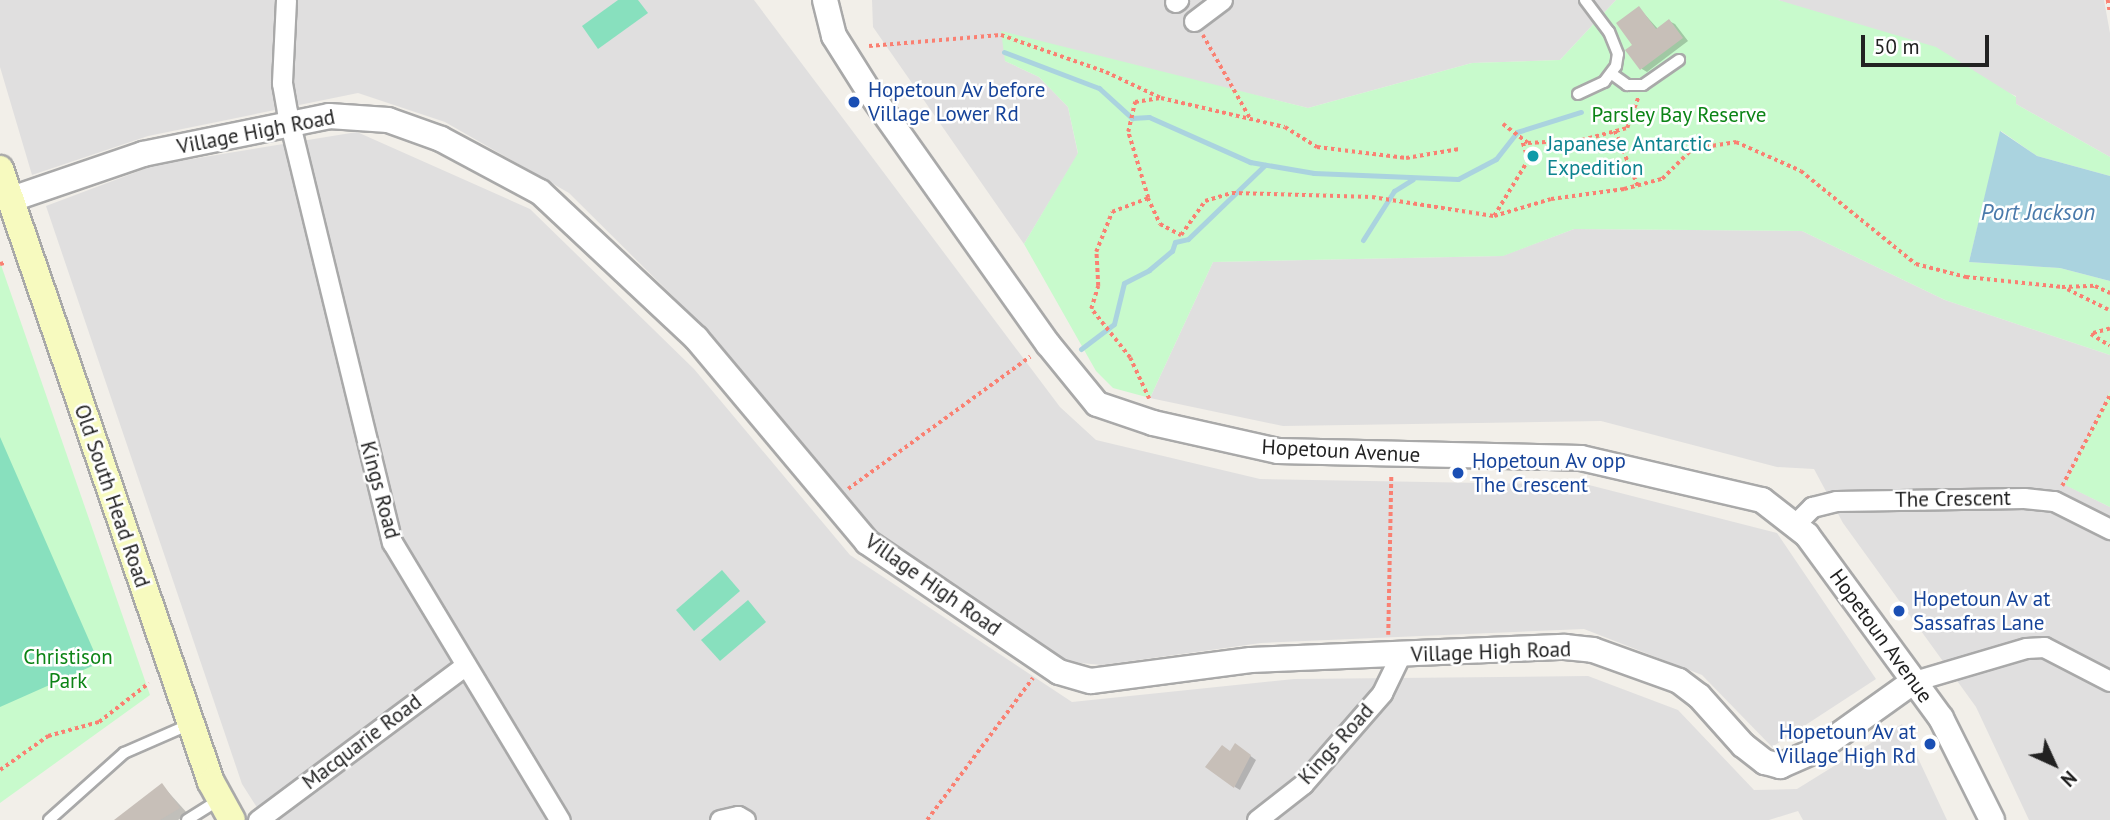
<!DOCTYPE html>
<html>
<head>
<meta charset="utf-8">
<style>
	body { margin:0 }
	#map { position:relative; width:2110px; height:820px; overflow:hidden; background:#f2efe9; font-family:"PT Sans",sans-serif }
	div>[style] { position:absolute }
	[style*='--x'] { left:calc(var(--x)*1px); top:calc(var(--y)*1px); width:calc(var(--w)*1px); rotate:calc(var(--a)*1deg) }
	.residential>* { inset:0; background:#e0dfdf }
	.park>* { inset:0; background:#c8facc }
	.pitch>* { inset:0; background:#88e0be }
	.water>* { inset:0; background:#aad3df }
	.shadow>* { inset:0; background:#0003 }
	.stream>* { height:5px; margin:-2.5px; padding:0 2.5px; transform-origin:2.5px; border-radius:2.5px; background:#aad3df }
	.building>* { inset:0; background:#c7bfb8 }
	.path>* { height:3.5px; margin-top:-1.75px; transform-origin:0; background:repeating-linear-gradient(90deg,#fa8072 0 3.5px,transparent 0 7px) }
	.roads { filter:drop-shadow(2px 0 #a9a9a9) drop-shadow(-2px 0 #a9a9a9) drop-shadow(0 2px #a9a9a9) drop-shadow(0 -2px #a9a9a9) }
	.service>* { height:10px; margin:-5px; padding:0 5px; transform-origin:5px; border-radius:5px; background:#fff }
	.minor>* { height:19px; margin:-9.5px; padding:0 9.5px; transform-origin:9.5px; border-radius:9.5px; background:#fff }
	.tertiary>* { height:24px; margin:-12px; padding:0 12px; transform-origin:12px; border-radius:12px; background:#fff }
	.secondary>* { height:26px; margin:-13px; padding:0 13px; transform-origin:13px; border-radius:13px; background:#f7fabf }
	.dots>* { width:19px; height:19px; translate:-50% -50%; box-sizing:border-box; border:4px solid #fff; border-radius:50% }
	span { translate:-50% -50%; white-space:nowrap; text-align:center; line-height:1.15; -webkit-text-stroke:5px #fff; paint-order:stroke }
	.transit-label { font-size:21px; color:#164399 }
	.left { translate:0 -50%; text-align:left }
	.right { translate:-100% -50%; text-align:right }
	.park-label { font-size:21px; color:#0c8416 }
	.street-label { font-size:21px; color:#222 }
	.culture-label { font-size:21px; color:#0d838f }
	.water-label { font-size:23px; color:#4a7aab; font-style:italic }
	.north { position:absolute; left:2019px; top:729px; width:70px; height:70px; -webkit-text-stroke:5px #fff; paint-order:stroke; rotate:135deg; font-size:19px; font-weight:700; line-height:28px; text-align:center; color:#222 }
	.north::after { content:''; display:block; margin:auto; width:24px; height:32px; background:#222; clip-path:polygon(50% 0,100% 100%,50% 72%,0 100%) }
	.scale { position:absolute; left:1861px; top:35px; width:128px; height:32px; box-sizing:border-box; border:4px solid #222; border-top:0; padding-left:9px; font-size:21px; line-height:24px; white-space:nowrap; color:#222; -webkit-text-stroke:5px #fff; paint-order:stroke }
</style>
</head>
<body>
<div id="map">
	<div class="residential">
		<i style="clip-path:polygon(0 0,754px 0,1060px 407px,1096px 440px,1260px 479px,1589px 485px,1777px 533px,1876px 679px,1772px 747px,1702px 675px,1584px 629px,1261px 643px,1102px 665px,1069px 662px,871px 529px,716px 339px,569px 193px,445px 122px,358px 93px,148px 136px,32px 175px,0 67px)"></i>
		<i style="clip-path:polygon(872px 0,1616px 0,1560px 60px,1472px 63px,1308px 108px,1130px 65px,1005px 61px,1039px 77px,1068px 107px,1078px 154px,1024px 244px,873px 27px)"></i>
		<i style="clip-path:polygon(1778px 0,2104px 0,2110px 33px,2110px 157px,2016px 104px,2016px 96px)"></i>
		<i style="clip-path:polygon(357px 132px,530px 209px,694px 369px,850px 555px,1072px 702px,1294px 679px,1588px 676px,1678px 710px,1754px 790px,1797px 789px,1902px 724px,1947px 820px,1803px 820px,1798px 811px,1769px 820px,265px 820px,242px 784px,46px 206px,155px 165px)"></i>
		<i style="clip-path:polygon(1574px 229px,1802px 231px,1945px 300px,2110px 355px,2110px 392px,2066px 485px,2110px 507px,2110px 820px,2029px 820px,1976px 707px,1843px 523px,1814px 469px,1777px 467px,1601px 421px,1283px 426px,1150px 398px,1213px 262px,1502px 256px)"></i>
	</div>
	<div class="park">
		<i style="clip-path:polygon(1616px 0,1778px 0,1936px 47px,2016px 97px,2016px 104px,2110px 157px,2110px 176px,2037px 156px,2001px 131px,1969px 262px,2060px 268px,2110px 281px,2110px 355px,1945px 300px,1802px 231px,1574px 229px,1503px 256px,1213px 262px,1150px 398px,1113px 388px,1096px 371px,1024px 244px,1078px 153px,1068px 107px,1039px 77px,1005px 61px,1001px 31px,1308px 108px,1472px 63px,1560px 60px)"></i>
		<i style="clip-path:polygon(0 262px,150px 695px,0 803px)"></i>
		<i style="clip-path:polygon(2110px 392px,2110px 507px,2065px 485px)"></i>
	</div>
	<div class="pitch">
		<i style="clip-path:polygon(618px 0,638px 0,648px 13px,598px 49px,582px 26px)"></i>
		<i style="clip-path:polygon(0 437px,99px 663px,0 707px)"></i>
		<i style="clip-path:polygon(722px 570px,740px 591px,694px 631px,676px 610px)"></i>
		<i style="clip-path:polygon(748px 600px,766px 622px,720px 661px,701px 640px)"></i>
	</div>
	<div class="water">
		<i style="clip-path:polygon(2000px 131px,2037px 156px,2110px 176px,2110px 281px,2060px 268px,1969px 262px)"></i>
	</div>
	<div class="shadow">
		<i style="clip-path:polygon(1639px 8px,1658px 29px,1669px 21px,1675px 24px,1688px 41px,1647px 72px,1642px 69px)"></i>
		<i style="clip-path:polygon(1241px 749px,1256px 760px,1240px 790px,1235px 787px,1231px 752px)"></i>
		<i style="clip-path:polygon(162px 785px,188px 814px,178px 820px,117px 820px)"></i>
	</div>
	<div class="stream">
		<i style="--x:1004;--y:52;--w:102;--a:20.8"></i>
		<i style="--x:1099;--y:88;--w:45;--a:42.3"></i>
		<i style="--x:1132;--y:118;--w:17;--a:-3"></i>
		<i style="--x:1149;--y:117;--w:111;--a:24"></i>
		<i style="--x:1250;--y:162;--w:65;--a:9.8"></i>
		<i style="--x:1314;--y:173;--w:144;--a:2.4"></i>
		<i style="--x:1458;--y:179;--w:43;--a:-27.8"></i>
		<i style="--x:1496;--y:159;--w:34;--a:-52"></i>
		<i style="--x:1517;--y:132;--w:67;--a:-17.4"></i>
		<i style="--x:1363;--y:240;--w:58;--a:-57.7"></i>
		<i style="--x:1394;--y:191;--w:22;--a:-32"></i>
		<i style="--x:1081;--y:349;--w:41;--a:-37.1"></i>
		<i style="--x:1114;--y:324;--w:42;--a:-76.3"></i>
		<i style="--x:1124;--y:283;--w:28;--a:-27"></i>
		<i style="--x:1149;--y:270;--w:30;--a:-40"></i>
		<i style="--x:1172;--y:251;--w:9;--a:-72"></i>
		<i style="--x:1175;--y:242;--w:13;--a:-13"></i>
		<i style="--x:1188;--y:239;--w:107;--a:-43.9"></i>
	</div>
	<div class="building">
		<i style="clip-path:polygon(1639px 6px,1656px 29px,1669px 19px,1683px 38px,1640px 70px,1625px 50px,1632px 45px,1616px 23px)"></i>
		<i style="clip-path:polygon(1235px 743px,1251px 755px,1234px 788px,1205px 767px,1222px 745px,1230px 751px)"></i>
		<i style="clip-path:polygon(162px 783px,180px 808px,160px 820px,114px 820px)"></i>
	</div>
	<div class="path">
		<i style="--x:2108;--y:0;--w:12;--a:81"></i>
		<i style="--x:1203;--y:35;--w:98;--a:60.5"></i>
		<i style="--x:869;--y:46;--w:132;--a:-4.8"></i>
		<i style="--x:1001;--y:35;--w:111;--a:19.4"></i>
		<i style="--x:1106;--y:72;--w:61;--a:25.3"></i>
		<i style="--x:1161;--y:98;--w:127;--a:13.2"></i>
		<i style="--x:1285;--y:127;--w:38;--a:32"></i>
		<i style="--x:1317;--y:147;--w:90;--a:7"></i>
		<i style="--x:1406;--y:158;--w:54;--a:-9.6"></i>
		<i style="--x:1503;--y:124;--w:31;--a:37"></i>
		<i style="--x:1528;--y:143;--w:54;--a:-3.2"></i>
		<i style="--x:1582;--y:140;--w:47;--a:-14.9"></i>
		<i style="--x:1627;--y:128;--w:33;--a:-70"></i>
		<i style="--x:1615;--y:131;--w:60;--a:67.3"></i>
		<i style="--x:1148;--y:198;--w:29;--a:65"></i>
		<i style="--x:1160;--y:224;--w:24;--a:28"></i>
		<i style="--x:1181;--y:235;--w:42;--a:-54.8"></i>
		<i style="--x:1205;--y:201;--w:28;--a:-17"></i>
		<i style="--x:1232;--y:193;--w:140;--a:1.6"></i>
		<i style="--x:1372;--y:197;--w:123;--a:8.9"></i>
		<i style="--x:1494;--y:216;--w:66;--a:-58.7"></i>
		<i style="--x:1528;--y:160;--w:20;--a:-108"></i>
		<i style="--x:1494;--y:216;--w:59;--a:-16.6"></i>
		<i style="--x:1551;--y:199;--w:74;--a:-7.8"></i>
		<i style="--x:1624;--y:189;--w:39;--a:-15"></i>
		<i style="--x:1662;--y:179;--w:42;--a:-45"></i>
		<i style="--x:1692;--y:149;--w:45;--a:-9"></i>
		<i style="--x:1736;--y:142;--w:71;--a:24"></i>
		<i style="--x:1801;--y:171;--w:148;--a:39"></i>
		<i style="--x:1916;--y:264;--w:52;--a:14.6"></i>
		<i style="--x:1966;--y:277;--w:97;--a:5.9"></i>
		<i style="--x:0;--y:264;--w:4;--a:-14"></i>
		<i style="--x:2108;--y:310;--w:51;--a:-153.4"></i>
		<i style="--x:2062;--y:287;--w:33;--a:-2"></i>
		<i style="--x:2095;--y:286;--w:17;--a:25"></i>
		<i style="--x:2110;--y:329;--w:20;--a:165"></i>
		<i style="--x:2091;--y:334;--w:22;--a:32"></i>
		<i style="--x:1149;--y:399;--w:45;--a:-114.9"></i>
		<i style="--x:1130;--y:358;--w:63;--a:-128.5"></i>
		<i style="--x:1091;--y:309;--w:24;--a:-73"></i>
		<i style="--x:1098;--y:286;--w:34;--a:-93"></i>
		<i style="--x:1096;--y:252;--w:43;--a:-68.2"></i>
		<i style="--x:1112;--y:212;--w:39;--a:-21"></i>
		<i style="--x:1148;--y:198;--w:69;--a:-106.9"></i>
		<i style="--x:1128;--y:132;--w:31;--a:-77"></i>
		<i style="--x:1135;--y:102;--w:24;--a:-9"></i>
		<i style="--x:2062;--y:486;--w:103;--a:-62.2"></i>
		<i style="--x:848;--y:489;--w:225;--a:-36"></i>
		<i style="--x:1388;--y:635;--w:159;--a:-88.9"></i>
		<i style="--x:0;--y:770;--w:59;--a:-35.3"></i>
		<i style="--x:48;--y:736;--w:53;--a:-15.4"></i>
		<i style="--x:99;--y:722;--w:63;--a:-38"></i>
		<i style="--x:927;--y:820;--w:177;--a:-53.3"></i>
	</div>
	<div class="roads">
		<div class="service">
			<i style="--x:1612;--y:74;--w:19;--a:36"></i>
			<i style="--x:1627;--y:85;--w:16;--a:0"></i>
			<i style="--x:1643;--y:85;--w:44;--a:-34.8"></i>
			<i style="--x:1578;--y:94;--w:29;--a:-25"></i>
			<i style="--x:1604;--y:82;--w:20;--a:-53"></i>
			<i style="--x:1616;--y:66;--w:12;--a:-81"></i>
			<i style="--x:1618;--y:54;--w:24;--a:-112"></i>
			<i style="--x:1609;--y:32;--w:40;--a:-127"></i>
			<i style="--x:49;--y:820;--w:101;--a:-41.8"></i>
			<i style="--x:124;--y:753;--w:70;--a:-23.6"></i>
			<i style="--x:187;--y:820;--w:38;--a:-32"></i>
		</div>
		<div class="minor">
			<i style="--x:286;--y:0;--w:83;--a:92.8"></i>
			<i style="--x:282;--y:83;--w:29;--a:80"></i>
			<i style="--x:287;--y:112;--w:443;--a:76.3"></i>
			<i style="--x:392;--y:542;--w:325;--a:58.9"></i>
			<i style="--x:1175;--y:2;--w:4;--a:-34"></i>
			<i style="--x:1194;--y:21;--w:35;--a:-37"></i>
			<i style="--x:1796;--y:523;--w:23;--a:-45"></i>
			<i style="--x:1812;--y:507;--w:25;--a:-14"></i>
			<i style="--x:1836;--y:501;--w:188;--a:-0.9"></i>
			<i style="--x:2024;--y:498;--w:30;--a:6"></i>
			<i style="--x:2054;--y:501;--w:63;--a:26.6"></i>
			<i style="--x:1914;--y:681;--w:117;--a:-16.4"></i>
			<i style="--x:2026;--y:648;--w:18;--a:-3"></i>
			<i style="--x:2044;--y:647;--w:74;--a:27.3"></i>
			<i style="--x:258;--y:820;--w:259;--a:-36.7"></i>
			<i style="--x:720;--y:820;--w:18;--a:-13"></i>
			<i style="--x:738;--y:816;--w:8;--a:30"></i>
			<i style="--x:1257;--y:820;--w:58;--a:-38"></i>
			<i style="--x:1303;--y:784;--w:121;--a:-49"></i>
			<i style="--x:1382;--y:693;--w:41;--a:-64.1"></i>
		</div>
		<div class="tertiary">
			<i style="--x:825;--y:0;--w:37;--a:76"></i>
			<i style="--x:834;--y:36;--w:64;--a:57.8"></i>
			<i style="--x:868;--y:90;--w:311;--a:54.7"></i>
			<i style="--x:1048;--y:344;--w:77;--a:50.8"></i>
			<i style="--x:1097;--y:404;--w:59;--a:18.7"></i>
			<i style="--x:1153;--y:423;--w:128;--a:12.6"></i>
			<i style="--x:1278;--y:451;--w:303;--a:1.3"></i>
			<i style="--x:1581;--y:458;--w:186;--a:13.1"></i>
			<i style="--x:1762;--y:500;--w:57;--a:37.9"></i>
			<i style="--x:1807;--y:535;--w:227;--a:53.8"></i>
			<i style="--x:1941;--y:718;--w:114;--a:63.4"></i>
			<i style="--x:9;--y:200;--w:142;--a:-18.9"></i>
			<i style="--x:143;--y:154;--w:190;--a:-11.5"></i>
			<i style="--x:329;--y:116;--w:59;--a:3.9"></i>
			<i style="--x:388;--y:120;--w:56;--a:19.7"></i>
			<i style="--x:441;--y:139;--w:112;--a:28.2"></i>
			<i style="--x:540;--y:192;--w:214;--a:43.1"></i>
			<i style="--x:696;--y:338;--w:266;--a:50"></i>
			<i style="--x:867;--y:542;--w:232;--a:34.1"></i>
			<i style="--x:1059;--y:672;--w:33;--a:16"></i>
			<i style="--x:1091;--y:681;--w:161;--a:-7.5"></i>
			<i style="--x:1251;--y:660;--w:314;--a:-2.4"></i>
			<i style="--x:1565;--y:647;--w:28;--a:6"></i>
			<i style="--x:1593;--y:650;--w:91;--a:19.8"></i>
			<i style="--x:1679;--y:681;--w:25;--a:37"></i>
			<i style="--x:1699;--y:696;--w:66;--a:48.1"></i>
			<i style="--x:1743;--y:745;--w:28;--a:38"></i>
			<i style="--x:1765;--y:762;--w:16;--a:15"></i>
			<i style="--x:1780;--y:766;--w:43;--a:-23.6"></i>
			<i style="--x:1819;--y:749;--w:117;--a:-35.6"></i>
		</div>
		<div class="secondary">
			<i style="--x:0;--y:169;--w:648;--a:71.01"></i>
			<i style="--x:211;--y:782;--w:43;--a:61.1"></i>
		</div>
	</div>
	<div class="dots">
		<i style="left:854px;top:102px;background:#1a4fb4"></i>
		<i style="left:1533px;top:156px;background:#0f9aa8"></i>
		<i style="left:1458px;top:473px;background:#1a4fb4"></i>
		<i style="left:1899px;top:611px;background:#1a4fb4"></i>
		<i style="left:1930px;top:744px;background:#1a4fb4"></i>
	</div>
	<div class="transit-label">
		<span class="left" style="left:868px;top:102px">Hopetoun Av before<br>Village Lower Rd</span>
		<span class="left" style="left:1472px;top:473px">Hopetoun Av opp<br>The Crescent</span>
		<span class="left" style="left:1913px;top:611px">Hopetoun Av at<br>Sassafras Lane</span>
		<span class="right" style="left:1916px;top:744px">Hopetoun Av at<br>Village High Rd</span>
	</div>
	<div class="park-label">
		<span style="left:1679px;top:115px">Parsley Bay Reserve</span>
		<span style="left:68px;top:669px">Christison<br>Park</span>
	</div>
	<div class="street-label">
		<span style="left:256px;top:132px;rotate:-11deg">Village High Road</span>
		<span style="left:1341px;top:451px;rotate:3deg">Hopetoun Avenue</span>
		<span style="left:380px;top:490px;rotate:75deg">Kings Road</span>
		<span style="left:112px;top:496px;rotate:71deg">Old South Head Road</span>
		<span style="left:1953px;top:499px;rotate:-1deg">The Crescent</span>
		<span style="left:933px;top:585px;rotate:35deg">Village High Road</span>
		<span style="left:1881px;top:636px;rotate:54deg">Hopetoun Avenue</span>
		<span style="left:1491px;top:652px;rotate:-2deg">Village High Road</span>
		<span style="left:362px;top:742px;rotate:-37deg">Macquarie Road</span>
		<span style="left:1336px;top:744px;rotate:-48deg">Kings Road</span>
	</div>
	<div class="culture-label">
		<span class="left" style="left:1547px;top:156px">Japanese Antarctic<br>Expedition</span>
	</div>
	<div class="water-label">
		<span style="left:2038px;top:212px">Port Jackson</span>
	</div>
	<div class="north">N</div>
	<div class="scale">50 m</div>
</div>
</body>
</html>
